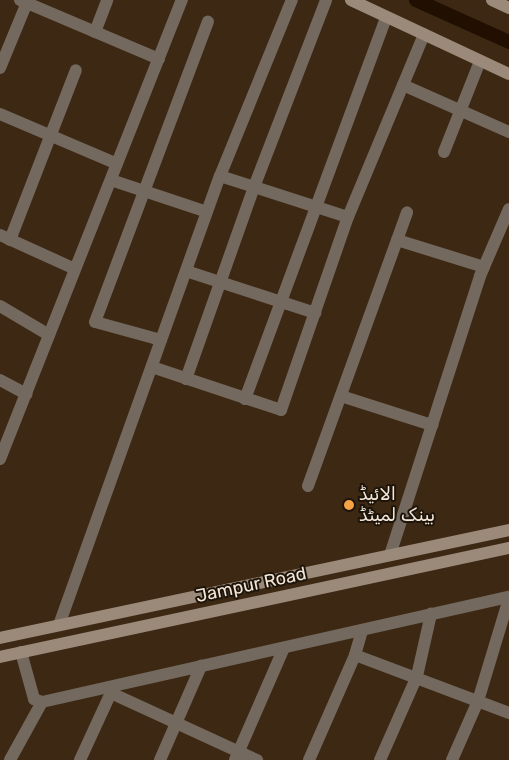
<!DOCTYPE html>
<html>
<head>
<meta charset="utf-8">
<style>
	body { margin:0 }
	#map { position:relative; width:509px; height:760px; overflow:hidden; background:#3d2913; font-family:Rubik,Vazirmatn,sans-serif }
	div>[style] { position:absolute }
	[style*='--x'] { left:calc(var(--x)*1px); top:calc(var(--y)*1px); width:calc(var(--w)*1px); rotate:calc(var(--a)*1deg) }
	.canal>* { height:14px; margin:-7px; padding:0 7px; transform-origin:7px; border-radius:7px; background:#211001 }
	.street>* { height:12px; margin:-6px; padding:0 6px; transform-origin:6px; border-radius:6px; background:#74695f }
	.secondary>* { height:12px; margin:-6px; padding:0 6px; transform-origin:6px; border-radius:6px; background:#9b8a7a }
	.dots>* { width:14px; height:14px; translate:-50% -50%; box-sizing:border-box; border:2px solid #1d140a; border-radius:50% }
	span { translate:-50% -50%; white-space:nowrap; text-align:center; line-height:1.15; -webkit-text-stroke:4px #1d140a; paint-order:stroke }
	.poi-label { font-size:18px; color:#f4e7d9 }
	.left { translate:0 -50%; text-align:left }
	.street-label { font-size:18px; color:#f4e7d9 }
</style>
</head>
<body>
<div id="map">
	<div class="canal">
		<i style="--x:416;--y:0;--w:102;--a:24.3"></i>
	</div>
	<div class="street">
		<i style="--x:20;--y:0;--w:151;--a:23"></i>
		<i style="--x:95;--y:32;--w:34;--a:-69"></i>
		<i style="--x:0;--y:68;--w:74;--a:-67.6"></i>
		<i style="--x:403;--y:85;--w:116;--a:23.9"></i>
		<i style="--x:0;--y:114;--w:127;--a:23.1"></i>
		<i style="--x:444;--y:152;--w:98;--a:-68.4"></i>
		<i style="--x:220;--y:176;--w:134;--a:17.8"></i>
		<i style="--x:111;--y:180;--w:101;--a:18.4"></i>
		<i style="--x:0;--y:235;--w:82;--a:24.4"></i>
		<i style="--x:10;--y:240;--w:182;--a:-68.8"></i>
		<i style="--x:397;--y:240;--w:91;--a:17.2"></i>
		<i style="--x:186;--y:271;--w:136;--a:18"></i>
		<i style="--x:0;--y:306;--w:57;--a:30.6"></i>
		<i style="--x:161;--y:340;--w:68;--a:-164.7"></i>
		<i style="--x:95;--y:322;--w:321;--a:-69.4"></i>
		<i style="--x:152;--y:367;--w:136;--a:18.4"></i>
		<i style="--x:281;--y:410;--w:204;--a:-70.9"></i>
		<i style="--x:348;--y:217;--w:198;--a:-67.4"></i>
		<i style="--x:186;--y:379;--w:204;--a:-70.5"></i>
		<i style="--x:254;--y:187;--w:200;--a:-68.9"></i>
		<i style="--x:0;--y:380;--w:30;--a:28"></i>
		<i style="--x:341;--y:396;--w:96;--a:17.7"></i>
		<i style="--x:245;--y:399;--w:407;--a:-69.7"></i>
		<i style="--x:0;--y:459;--w:494;--a:-68.4"></i>
		<i style="--x:308;--y:486;--w:291;--a:-70.1"></i>
		<i style="--x:390;--y:555;--w:293;--a:-72.1"></i>
		<i style="--x:480;--y:276;--w:73;--a:-66.6"></i>
		<i style="--x:59;--y:625;--w:477;--a:-70.3"></i>
		<i style="--x:220;--y:176;--w:190;--a:-67.8"></i>
		<i style="--x:21;--y:652;--w:49;--a:74.5"></i>
		<i style="--x:34;--y:699;--w:9;--a:21"></i>
		<i style="--x:355;--y:655;--w:165;--a:20.6"></i>
		<i style="--x:111;--y:693;--w:161;--a:24.7"></i>
		<i style="--x:10;--y:760;--w:66;--a:-61.1"></i>
		<i style="--x:42;--y:702;--w:479;--a:-12.7"></i>
		<i style="--x:80;--y:760;--w:81;--a:-65.3"></i>
		<i style="--x:160;--y:760;--w:103;--a:-66.4"></i>
		<i style="--x:235;--y:760;--w:122;--a:-66.4"></i>
		<i style="--x:309;--y:760;--w:115;--a:-66.3"></i>
		<i style="--x:355;--y:655;--w:26;--a:-74"></i>
		<i style="--x:380;--y:760;--w:92;--a:-66.2"></i>
		<i style="--x:417;--y:676;--w:64;--a:-77.3"></i>
		<i style="--x:452;--y:760;--w:64;--a:-66.2"></i>
		<i style="--x:478;--y:701;--w:108;--a:-73.2"></i>
	</div>
	<div class="secondary">
		<i style="--x:351;--y:0;--w:174;--a:25.1"></i>
		<i style="--x:492;--y:0;--w:19;--a:25"></i>
		<i style="--x:0;--y:638;--w:520;--a:-11.98"></i>
		<i style="--x:0;--y:657;--w:521;--a:-12.09"></i>
	</div>
	<div class="dots">
		<i style="left:349px;top:505px;background:#f5a345"></i>
	</div>
	<div class="poi-label">
		<span class="left" style="left:359px;top:505px">الائیڈ<br>بینک لمیٹڈ</span>
	</div>
	<div class="street-label">
		<span style="left:251px;top:585px;rotate:-12deg">Jampur Road</span>
	</div>
</div>
</body>
</html>
